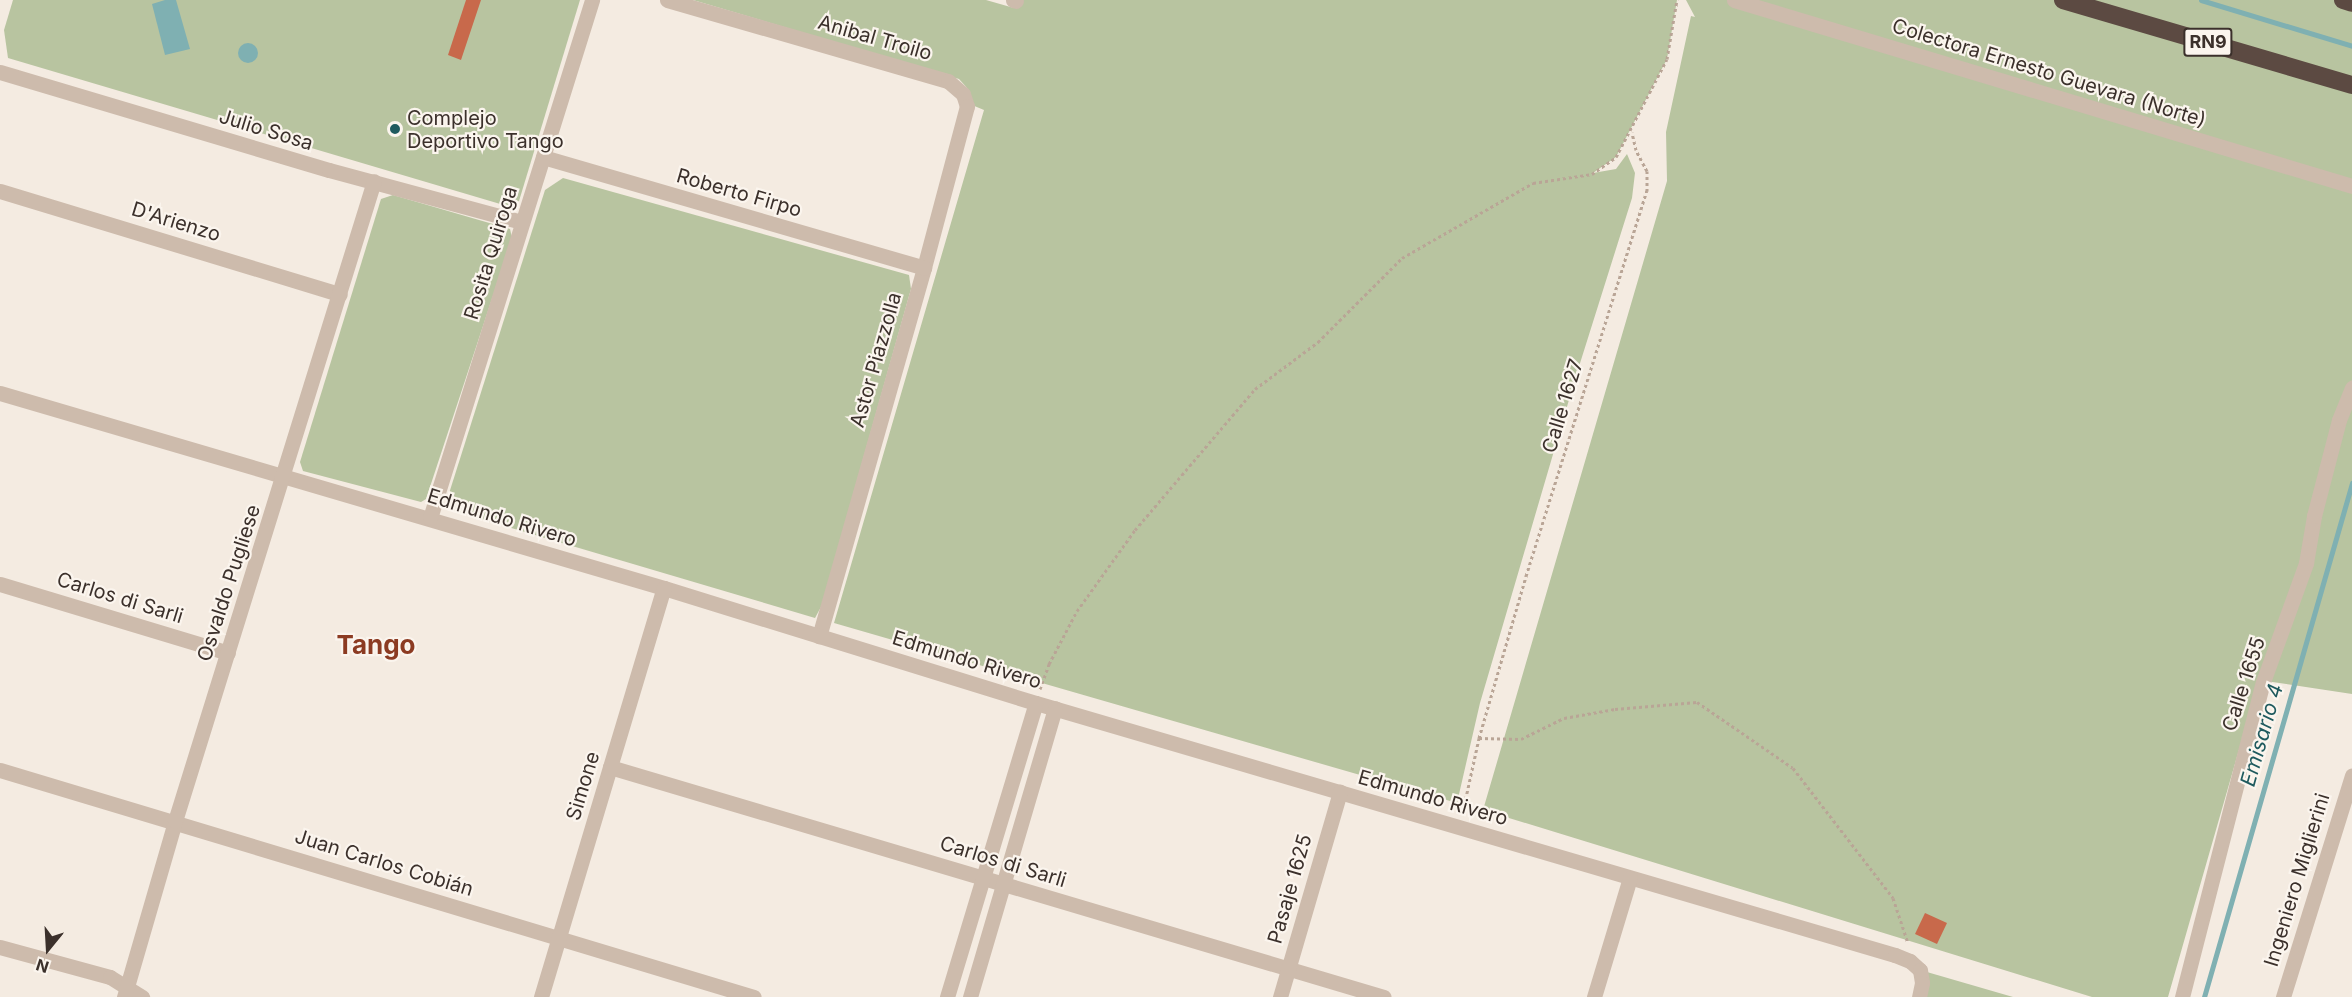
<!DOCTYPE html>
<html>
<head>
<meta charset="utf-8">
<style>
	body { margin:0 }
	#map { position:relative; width:2352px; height:997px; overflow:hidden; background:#f4ebe1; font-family:Inter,sans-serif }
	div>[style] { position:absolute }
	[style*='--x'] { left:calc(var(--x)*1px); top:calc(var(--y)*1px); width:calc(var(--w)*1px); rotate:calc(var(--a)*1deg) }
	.green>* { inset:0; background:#b8c4a0 }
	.water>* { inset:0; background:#7fb0b2 }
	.round { border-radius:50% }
	.stream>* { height:5px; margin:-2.5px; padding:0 2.5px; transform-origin:2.5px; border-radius:2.5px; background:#7fb0b2 }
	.building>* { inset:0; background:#c8694b }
	.path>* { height:3px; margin-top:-1.5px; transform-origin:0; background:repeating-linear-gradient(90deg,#b9a596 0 3px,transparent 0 6px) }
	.minor>* { height:15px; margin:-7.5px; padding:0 7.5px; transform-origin:7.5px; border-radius:7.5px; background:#cdbbac }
	.highway>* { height:18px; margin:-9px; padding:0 9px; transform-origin:9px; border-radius:9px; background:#5c4a42 }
	.dots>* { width:16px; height:16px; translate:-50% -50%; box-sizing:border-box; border:3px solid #fbf5ee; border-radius:50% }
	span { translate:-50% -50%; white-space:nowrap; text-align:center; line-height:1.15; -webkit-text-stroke:4.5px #fbf5ee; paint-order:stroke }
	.shield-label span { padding:2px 4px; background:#fbf5ee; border:2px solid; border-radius:4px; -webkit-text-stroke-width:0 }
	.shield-label { font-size:18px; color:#3b302b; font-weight:700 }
	.street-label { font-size:20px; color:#3b302b }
	.poi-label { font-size:20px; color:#3b302b }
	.left { translate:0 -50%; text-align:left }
	.water-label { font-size:21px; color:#1f5a5e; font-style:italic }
	.district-label { font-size:26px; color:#8c3b22; font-weight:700 }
	.north { position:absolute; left:18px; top:919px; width:60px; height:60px; -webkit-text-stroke:4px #fbf5ee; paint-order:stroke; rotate:198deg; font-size:16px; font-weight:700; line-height:24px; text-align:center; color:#3b302b }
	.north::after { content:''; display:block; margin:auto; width:21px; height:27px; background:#3b302b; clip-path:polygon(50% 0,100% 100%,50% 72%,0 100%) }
</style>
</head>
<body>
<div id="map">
	<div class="green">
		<i style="clip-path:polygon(13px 0,580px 0,519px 201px,507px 206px,8px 58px,4px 30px)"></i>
		<i style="clip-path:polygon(693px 0,986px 0,1014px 8px,1013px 0,1677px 0,1667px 59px,1616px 157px,1593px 173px,1616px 169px,1627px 154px,1635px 173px,1632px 198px,1576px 376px,1480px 703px,1457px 803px,834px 623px,984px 110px,972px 105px,969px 90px,959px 79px)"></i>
		<i style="clip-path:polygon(1686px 0,2352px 0,2352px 694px,2259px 680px,2168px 997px,2092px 997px,1483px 810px,1667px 181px,1666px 132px,1691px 16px,1695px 17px)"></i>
		<i style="clip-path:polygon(563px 178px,909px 275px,911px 289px,822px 605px,815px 618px,451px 510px,446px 503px,545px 190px)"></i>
		<i style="clip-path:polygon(393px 195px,510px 229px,512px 238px,426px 499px,421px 502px,303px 471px,300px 462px,381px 199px)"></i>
		<i style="clip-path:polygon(1920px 970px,2013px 997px,1919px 997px)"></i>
	</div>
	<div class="water">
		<i style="clip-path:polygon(165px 0,176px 0,190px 49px,165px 55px,152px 4px)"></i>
		<i class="round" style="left:238px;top:43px;width:20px;height:20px"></i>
	</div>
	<div class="stream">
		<i style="--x:2201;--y:0;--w:158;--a:16.9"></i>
		<i style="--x:2204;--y:997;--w:535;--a:-73.94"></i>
	</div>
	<div class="building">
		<i style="clip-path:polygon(466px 0,481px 0,461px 60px,448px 55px)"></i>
		<i style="clip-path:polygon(1925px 913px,1947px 923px,1937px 944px,1915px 934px)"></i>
	</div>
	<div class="path">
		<i style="--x:1040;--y:689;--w:27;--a:-70"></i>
		<i style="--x:1049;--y:664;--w:60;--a:-62.2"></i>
		<i style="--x:1077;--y:611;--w:100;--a:-54.4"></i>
		<i style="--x:1135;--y:530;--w:185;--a:-49.6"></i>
		<i style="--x:1255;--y:389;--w:79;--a:-36.7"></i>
		<i style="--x:1318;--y:342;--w:119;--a:-45"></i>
		<i style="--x:1402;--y:258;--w:151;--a:-29.8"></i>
		<i style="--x:1533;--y:183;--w:60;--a:-8.7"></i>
		<i style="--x:1592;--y:174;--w:29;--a:-35"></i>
		<i style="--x:1616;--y:157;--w:110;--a:-62.5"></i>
		<i style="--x:1667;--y:59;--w:60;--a:-80.4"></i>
		<i style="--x:1479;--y:738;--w:42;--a:1.4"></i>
		<i style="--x:1521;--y:739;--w:48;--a:-26"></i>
		<i style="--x:1564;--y:718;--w:52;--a:-10"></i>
		<i style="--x:1615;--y:709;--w:82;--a:-4.9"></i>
		<i style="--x:1697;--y:702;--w:116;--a:34.5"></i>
		<i style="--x:1793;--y:768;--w:164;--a:52.4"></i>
		<i style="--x:1893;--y:898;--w:47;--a:71.6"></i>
		<i style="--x:1463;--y:811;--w:75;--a:-77.6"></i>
		<i style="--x:1479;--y:738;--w:169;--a:-73.8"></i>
		<i style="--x:1526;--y:576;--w:404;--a:-72.6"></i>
		<i style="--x:1647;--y:191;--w:20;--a:-90"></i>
		<i style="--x:1647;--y:171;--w:24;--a:-118"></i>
		<i style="--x:1636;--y:150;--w:18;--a:-103"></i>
	</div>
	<div class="minor">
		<i style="--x:667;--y:0;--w:292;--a:16.1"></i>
		<i style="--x:948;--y:81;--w:20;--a:41"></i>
		<i style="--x:963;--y:94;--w:13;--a:72"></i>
		<i style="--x:967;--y:106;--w:168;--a:104.9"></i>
		<i style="--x:924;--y:268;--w:383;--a:105.9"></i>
		<i style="--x:1013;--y:0;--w:3;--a:18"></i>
		<i style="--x:1734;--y:0;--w:645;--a:16.75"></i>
		<i style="--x:0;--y:72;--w:343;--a:16.6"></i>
		<i style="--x:329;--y:170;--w:200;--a:15.1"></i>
		<i style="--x:543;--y:157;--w:397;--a:16.2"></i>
		<i style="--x:0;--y:191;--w:355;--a:16.9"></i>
		<i style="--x:0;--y:393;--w:692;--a:16.37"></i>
		<i style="--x:664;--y:588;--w:389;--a:17.2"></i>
		<i style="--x:1036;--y:703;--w:895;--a:16.35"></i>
		<i style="--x:1895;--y:955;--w:16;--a:22"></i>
		<i style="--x:1910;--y:961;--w:13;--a:42"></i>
		<i style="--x:1920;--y:970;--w:13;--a:81"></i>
		<i style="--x:1922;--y:983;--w:14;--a:102"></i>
		<i style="--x:430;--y:518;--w:543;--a:-72.63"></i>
		<i style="--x:0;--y:584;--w:238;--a:16.8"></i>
		<i style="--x:610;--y:767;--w:807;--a:16.55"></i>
		<i style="--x:0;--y:770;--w:787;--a:16.75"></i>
		<i style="--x:0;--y:947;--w:114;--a:15.3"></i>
		<i style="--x:110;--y:977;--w:38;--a:32"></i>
		<i style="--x:124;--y:997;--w:183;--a:-73.8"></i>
		<i style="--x:175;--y:821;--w:670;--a:-72.73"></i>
		<i style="--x:541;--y:997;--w:427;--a:-73.3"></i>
		<i style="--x:947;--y:997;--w:307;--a:-73.2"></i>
		<i style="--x:970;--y:997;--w:301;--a:-73.6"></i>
		<i style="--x:1280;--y:997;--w:214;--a:-73.7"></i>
		<i style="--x:1594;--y:997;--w:124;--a:-73.2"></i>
		<i style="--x:2182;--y:997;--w:325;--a:-75.6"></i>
		<i style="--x:2263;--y:682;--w:127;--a:-70.1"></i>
		<i style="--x:2306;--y:563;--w:48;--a:-80.3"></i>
		<i style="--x:2314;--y:516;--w:99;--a:-75.4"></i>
		<i style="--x:2339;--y:420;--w:35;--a:-68"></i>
		<i style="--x:2283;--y:997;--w:232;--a:-72.7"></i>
	</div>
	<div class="highway">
		<i style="--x:2063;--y:0;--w:301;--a:16.4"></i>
		<i style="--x:2343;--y:0;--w:9;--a:18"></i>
	</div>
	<div class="dots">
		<i style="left:395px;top:129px;background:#1f5a5e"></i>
	</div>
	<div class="shield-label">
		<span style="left:2208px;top:42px">RN9</span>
	</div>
	<div class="street-label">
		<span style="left:875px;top:38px;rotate:16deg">Anibal Troilo</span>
		<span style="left:2049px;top:73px;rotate:17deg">Colectora Ernesto Guevara (Norte)</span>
		<span style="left:266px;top:130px;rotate:17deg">Julio Sosa</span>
		<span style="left:739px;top:193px;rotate:16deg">Roberto Firpo</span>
		<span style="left:176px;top:222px;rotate:17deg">D'Arienzo</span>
		<span style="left:491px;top:253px;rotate:-73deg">Rosita Quiroga</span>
		<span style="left:876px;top:360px;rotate:-74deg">Astor Piazzolla</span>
		<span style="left:1563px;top:406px;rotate:-73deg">Calle 1627</span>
		<span style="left:502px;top:518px;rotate:17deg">Edmundo Rivero</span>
		<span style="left:229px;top:583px;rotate:-72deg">Osvaldo Pugliese</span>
		<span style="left:120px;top:598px;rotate:17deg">Carlos di Sarli</span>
		<span style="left:967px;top:660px;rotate:17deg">Edmundo Rivero</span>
		<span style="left:2244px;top:684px;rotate:-72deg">Calle 1655</span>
		<span style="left:583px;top:786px;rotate:-73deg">Simone</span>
		<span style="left:1433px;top:798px;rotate:16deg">Edmundo Rivero</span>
		<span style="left:1003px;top:862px;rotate:17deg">Carlos di Sarli</span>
		<span style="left:384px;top:863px;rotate:17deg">Juan Carlos Cobián</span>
		<span style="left:2297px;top:880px;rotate:-73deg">Ingeniero Miglierini</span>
		<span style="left:1290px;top:889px;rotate:-74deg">Pasaje 1625</span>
	</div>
	<div class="poi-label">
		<span class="left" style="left:407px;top:130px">Complejo<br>Deportivo Tango</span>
	</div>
	<div class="water-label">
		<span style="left:2262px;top:735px;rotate:-74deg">Emisario 4</span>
	</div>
	<div class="district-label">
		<span style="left:376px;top:645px">Tango</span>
	</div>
	<div class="north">N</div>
</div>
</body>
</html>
